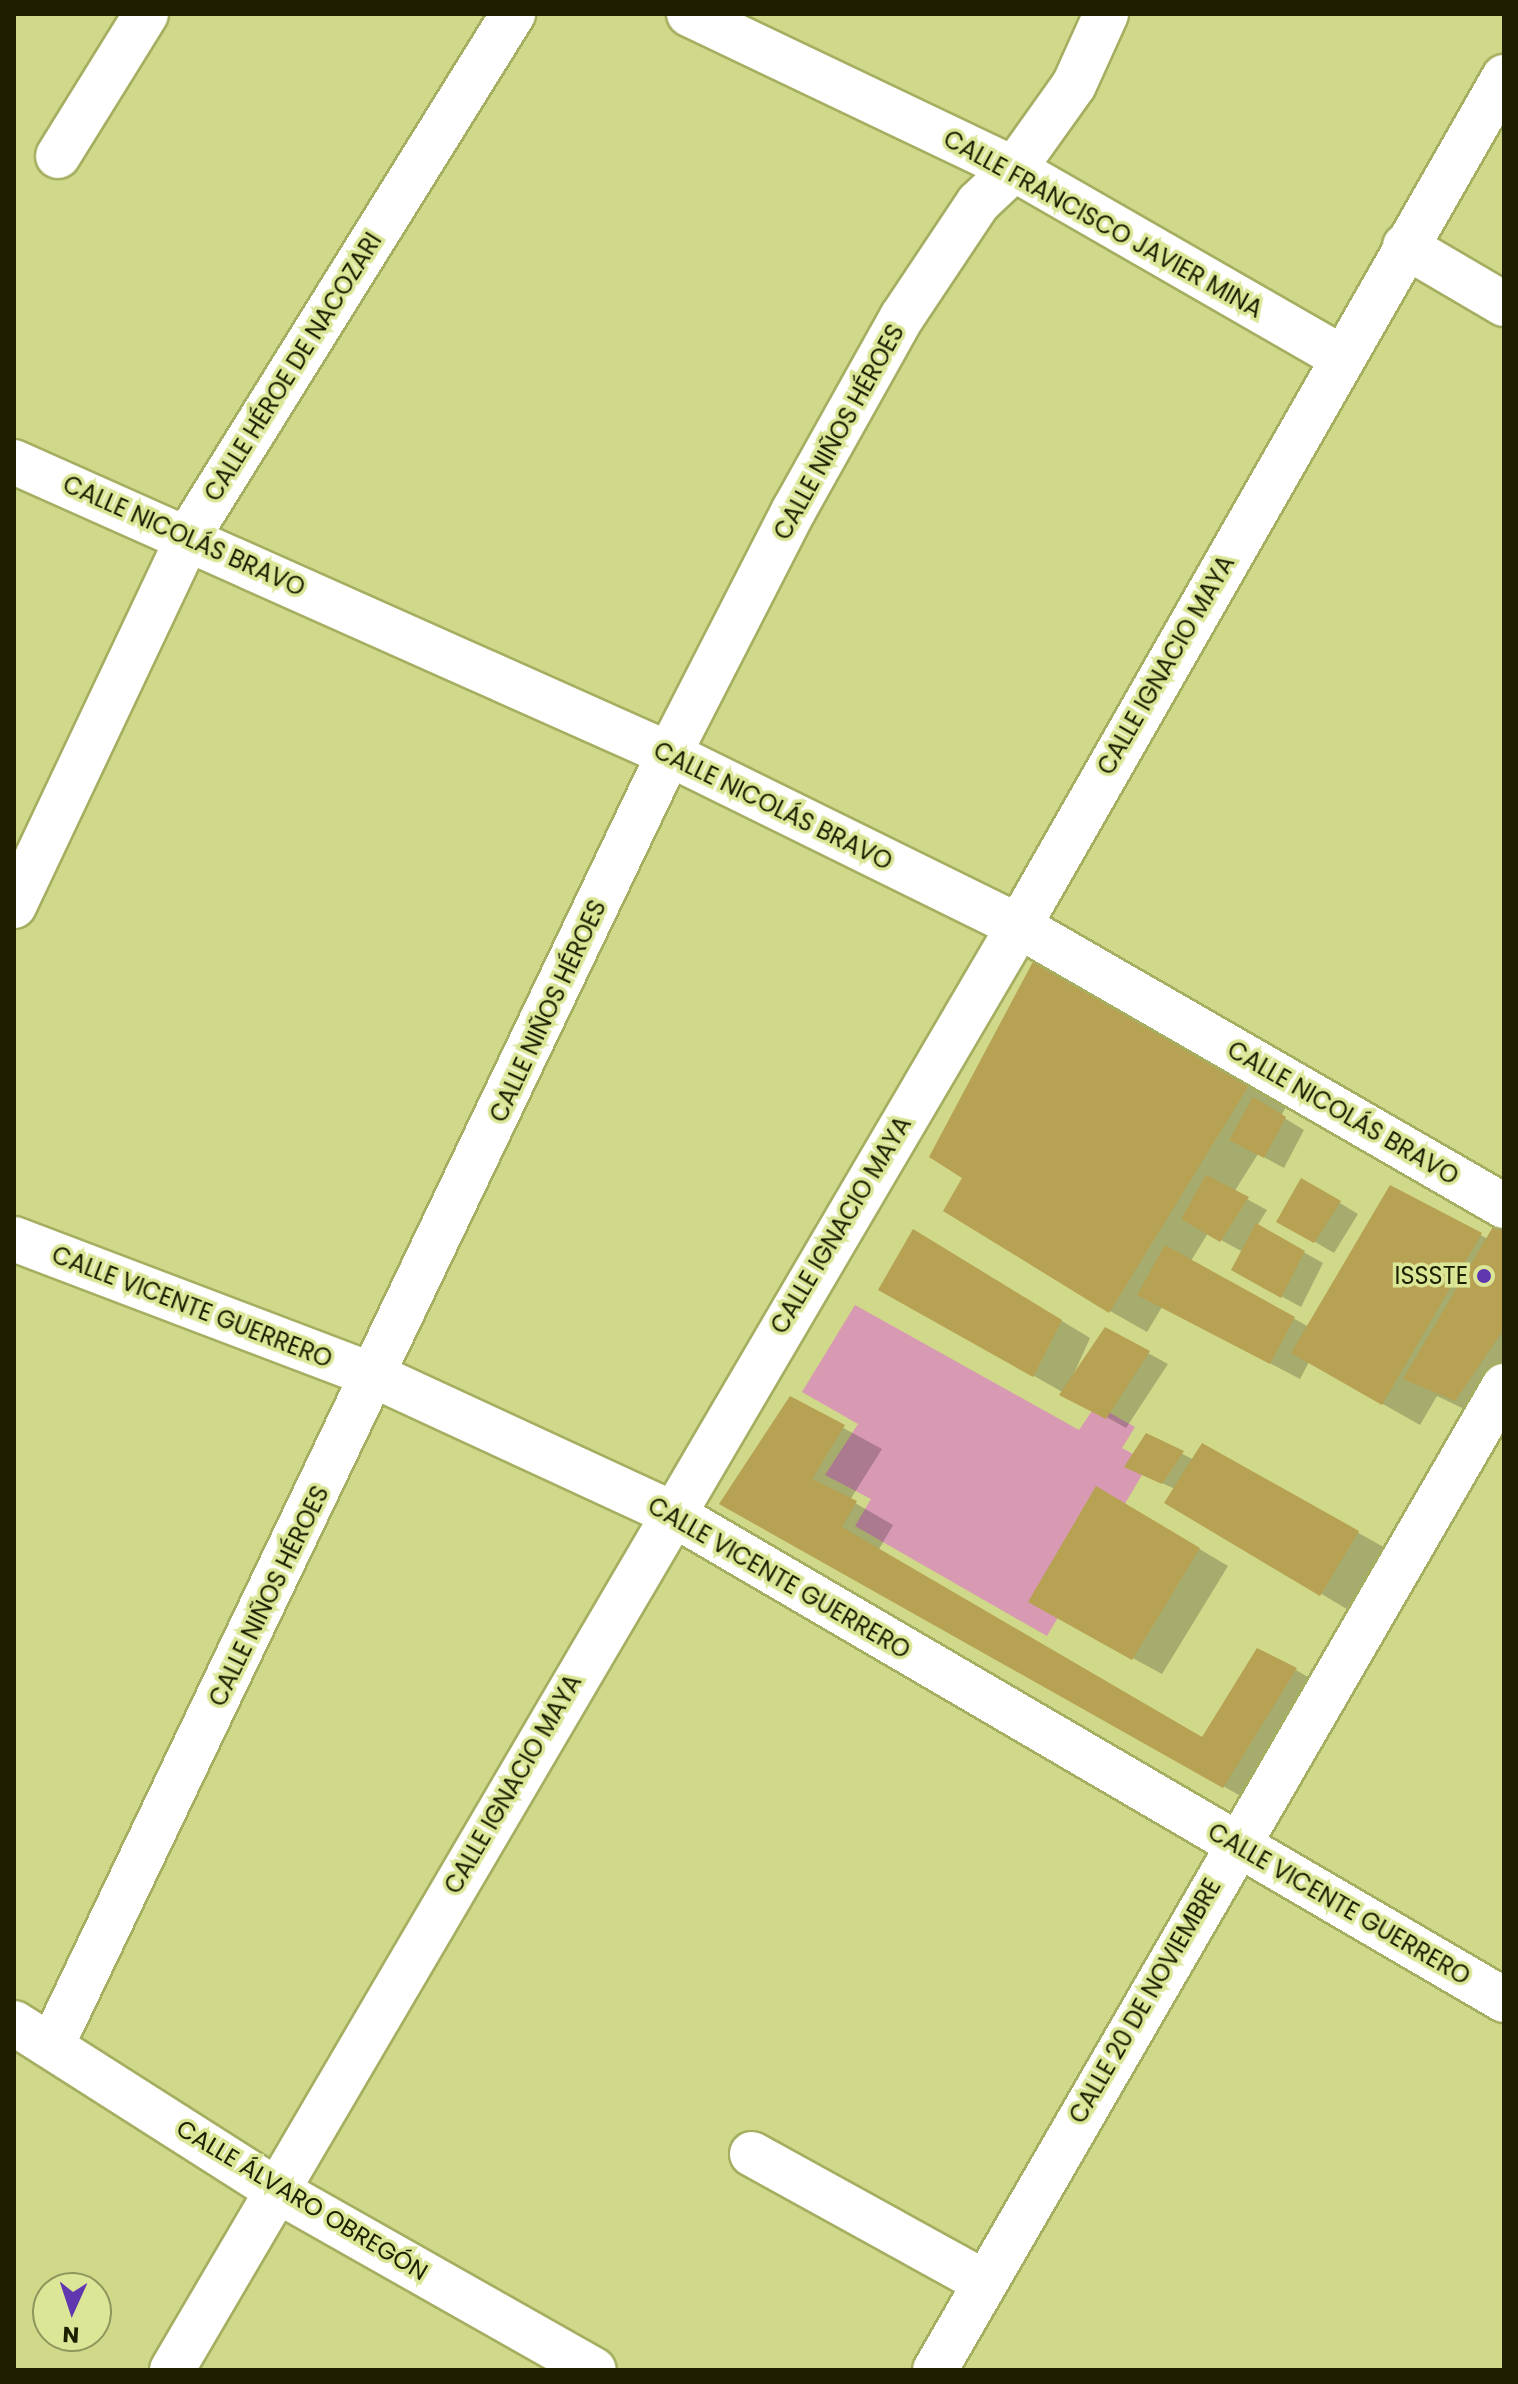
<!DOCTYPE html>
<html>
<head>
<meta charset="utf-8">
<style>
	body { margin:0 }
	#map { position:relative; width:1518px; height:2384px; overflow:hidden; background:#d0d88a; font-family:Poppins,sans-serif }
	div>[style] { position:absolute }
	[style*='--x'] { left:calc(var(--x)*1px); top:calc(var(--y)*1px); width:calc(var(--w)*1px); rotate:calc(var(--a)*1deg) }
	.green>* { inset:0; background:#d899b2 }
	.shadow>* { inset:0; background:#0003 }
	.building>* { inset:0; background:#b7a153 }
	.roads { filter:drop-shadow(2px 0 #a6ae61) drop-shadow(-2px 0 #a6ae61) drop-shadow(0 2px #a6ae61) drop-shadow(0 -2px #a6ae61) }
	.street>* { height:44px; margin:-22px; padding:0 22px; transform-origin:22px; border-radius:22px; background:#fff }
	.dots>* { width:22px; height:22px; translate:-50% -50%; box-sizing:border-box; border:4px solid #dce697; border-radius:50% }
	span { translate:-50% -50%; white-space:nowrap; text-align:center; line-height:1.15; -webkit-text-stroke:7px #dce697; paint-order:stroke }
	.street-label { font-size:24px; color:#1d1f00 }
	.poi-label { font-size:24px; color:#1d1f00 }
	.right { translate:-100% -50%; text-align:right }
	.frame { position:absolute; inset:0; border:16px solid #1d1f00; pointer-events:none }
	.north { position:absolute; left:32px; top:2272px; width:80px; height:80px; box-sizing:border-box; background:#dce697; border:2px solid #90965b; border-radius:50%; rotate:183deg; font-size:22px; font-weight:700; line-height:32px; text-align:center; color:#1d1f00 }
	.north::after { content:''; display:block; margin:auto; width:28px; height:36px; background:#6037af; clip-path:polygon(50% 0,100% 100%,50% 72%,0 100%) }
</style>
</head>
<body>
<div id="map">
	<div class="green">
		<i style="clip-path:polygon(855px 1305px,1079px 1430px,1096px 1405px,1135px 1427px,1122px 1448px,1149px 1463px,1047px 1636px,855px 1526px,871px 1499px,825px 1475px,858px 1424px,802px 1392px)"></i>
	</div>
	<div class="shadow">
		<i style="clip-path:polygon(1037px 959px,1287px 1105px,1281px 1116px,1304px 1130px,1284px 1168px,1258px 1154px,1234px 1192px,1267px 1210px,1257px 1226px,1323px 1263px,1301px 1307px,1234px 1270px,1243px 1252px,1208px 1233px,1191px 1261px,1309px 1327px,1391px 1187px,1488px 1239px,1504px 1226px,1504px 1428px,1437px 1396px,1420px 1425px,1309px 1362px,1300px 1379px,1162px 1307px,1147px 1332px,1110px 1311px,965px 1178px)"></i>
		<i style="clip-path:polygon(1302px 1180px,1358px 1214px,1334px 1253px,1279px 1221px)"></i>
		<i style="clip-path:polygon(942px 1248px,1090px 1338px,1071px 1380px,1106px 1330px,1168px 1364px,1126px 1428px,880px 1289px)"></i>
		<i style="clip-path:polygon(790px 1399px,882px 1449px,850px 1500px,893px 1525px,878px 1551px,1203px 1739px,1296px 1670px,1333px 1692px,1262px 1808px,759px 1525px)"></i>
		<i style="clip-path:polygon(1147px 1435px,1194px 1460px,1203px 1445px,1387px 1549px,1350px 1611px,1167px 1502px,1175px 1489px,1136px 1471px)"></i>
		<i style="clip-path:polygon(1097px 1488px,1228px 1566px,1162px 1674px,1059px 1618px)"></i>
	</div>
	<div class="building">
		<i style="clip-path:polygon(1036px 956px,1251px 1082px,1109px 1313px,943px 1211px,962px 1178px,929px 1157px)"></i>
		<i style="clip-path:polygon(1253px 1097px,1286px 1117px,1264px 1158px,1229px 1140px)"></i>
		<i style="clip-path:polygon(1206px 1175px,1249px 1197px,1220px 1242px,1181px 1219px)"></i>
		<i style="clip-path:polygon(1301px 1178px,1341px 1201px,1314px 1243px,1276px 1222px)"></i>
		<i style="clip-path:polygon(1390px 1185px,1482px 1233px,1382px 1405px,1291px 1353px)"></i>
		<i style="clip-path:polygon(1497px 1220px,1504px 1223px,1504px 1329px,1455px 1401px,1403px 1379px)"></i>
		<i style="clip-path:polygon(1256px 1223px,1305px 1251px,1281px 1298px,1231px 1270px)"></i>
		<i style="clip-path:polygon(913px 1229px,1062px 1320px,1033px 1377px,878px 1290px)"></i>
		<i style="clip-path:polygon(1165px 1245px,1295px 1317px,1270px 1364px,1137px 1295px)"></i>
		<i style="clip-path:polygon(1105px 1327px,1150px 1351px,1106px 1419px,1059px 1395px)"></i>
		<i style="clip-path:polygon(790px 1396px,845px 1425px,812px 1479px,857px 1501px,842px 1527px,1202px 1737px,1257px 1648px,1297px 1668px,1223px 1788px,719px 1504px)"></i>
		<i style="clip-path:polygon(1146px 1433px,1184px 1451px,1162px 1484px,1124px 1467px)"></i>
		<i style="clip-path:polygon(1202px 1443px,1359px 1531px,1320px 1596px,1164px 1503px)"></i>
		<i style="clip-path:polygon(1096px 1486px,1200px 1548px,1132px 1660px,1028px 1602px)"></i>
	</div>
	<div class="roads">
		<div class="street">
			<i style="--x:689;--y:14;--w:360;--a:25.5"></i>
			<i style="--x:1014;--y:169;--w:377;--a:29.9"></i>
			<i style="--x:58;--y:156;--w:167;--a:-58.2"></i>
			<i style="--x:1405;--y:246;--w:115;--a:30.4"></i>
			<i style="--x:14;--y:462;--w:717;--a:24.03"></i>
			<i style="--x:669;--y:754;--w:390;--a:26.2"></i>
			<i style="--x:1019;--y:926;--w:560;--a:30"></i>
			<i style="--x:14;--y:906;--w:410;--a:-64.7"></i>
			<i style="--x:189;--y:535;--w:614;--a:-58.12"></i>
			<i style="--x:14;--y:1239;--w:386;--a:20.8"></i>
			<i style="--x:375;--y:1376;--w:326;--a:24.8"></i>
			<i style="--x:671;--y:1513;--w:965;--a:30.31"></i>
			<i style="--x:14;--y:2023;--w:311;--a:32.5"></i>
			<i style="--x:276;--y:2190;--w:365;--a:29.5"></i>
			<i style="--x:52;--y:2045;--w:1431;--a:-64.46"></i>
			<i style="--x:669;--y:754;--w:274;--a:-62.9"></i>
			<i style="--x:794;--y:510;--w:221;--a:-60.8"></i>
			<i style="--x:902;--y:317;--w:137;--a:-56.3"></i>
			<i style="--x:978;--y:203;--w:50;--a:-43.4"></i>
			<i style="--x:1014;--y:169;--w:103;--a:-54.5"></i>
			<i style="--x:1074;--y:85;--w:78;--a:-65.7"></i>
			<i style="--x:752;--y:2154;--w:265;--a:28.9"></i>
			<i style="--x:172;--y:2370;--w:1674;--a:-59.61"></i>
			<i style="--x:1019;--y:926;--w:978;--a:-60.26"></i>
			<i style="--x:935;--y:2370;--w:1137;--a:-59.96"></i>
		</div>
	</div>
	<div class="dots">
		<i style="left:1484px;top:1276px;background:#6037af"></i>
	</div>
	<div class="street-label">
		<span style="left:1103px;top:224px;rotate:29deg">CALLE FRANCISCO JAVIER MINA</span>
		<span style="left:293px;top:367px;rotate:-58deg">CALLE HÉROE DE NACOZARI</span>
		<span style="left:839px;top:432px;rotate:-61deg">CALLE NIÑOS HÉROES</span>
		<span style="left:184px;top:536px;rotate:24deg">CALLE NICOLÁS BRAVO</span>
		<span style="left:1166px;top:665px;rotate:-60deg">CALLE IGNACIO MAYA</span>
		<span style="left:773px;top:806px;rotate:26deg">CALLE NICOLÁS BRAVO</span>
		<span style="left:548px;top:1011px;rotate:-65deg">CALLE NIÑOS HÉROES</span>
		<span style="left:1343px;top:1113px;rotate:30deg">CALLE NICOLÁS BRAVO</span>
		<span style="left:841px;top:1225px;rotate:-59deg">CALLE IGNACIO MAYA</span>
		<span style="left:192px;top:1307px;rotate:21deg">CALLE VICENTE GUERRERO</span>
		<span style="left:779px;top:1578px;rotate:30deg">CALLE VICENTE GUERRERO</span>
		<span style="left:269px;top:1596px;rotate:-64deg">CALLE NIÑOS HÉROES</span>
		<span style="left:513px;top:1784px;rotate:-60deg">CALLE IGNACIO MAYA</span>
		<span style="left:1339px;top:1904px;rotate:30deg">CALLE VICENTE GUERRERO</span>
		<span style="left:1145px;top:2001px;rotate:-60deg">CALLE 20 DE NOVIEMBRE</span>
		<span style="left:302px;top:2200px;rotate:31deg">CALLE ÁLVARO OBREGÓN</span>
	</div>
	<div class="poi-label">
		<span class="right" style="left:1468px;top:1276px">ISSSTE</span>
	</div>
	<div class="frame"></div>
	<div class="north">N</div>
</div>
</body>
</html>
